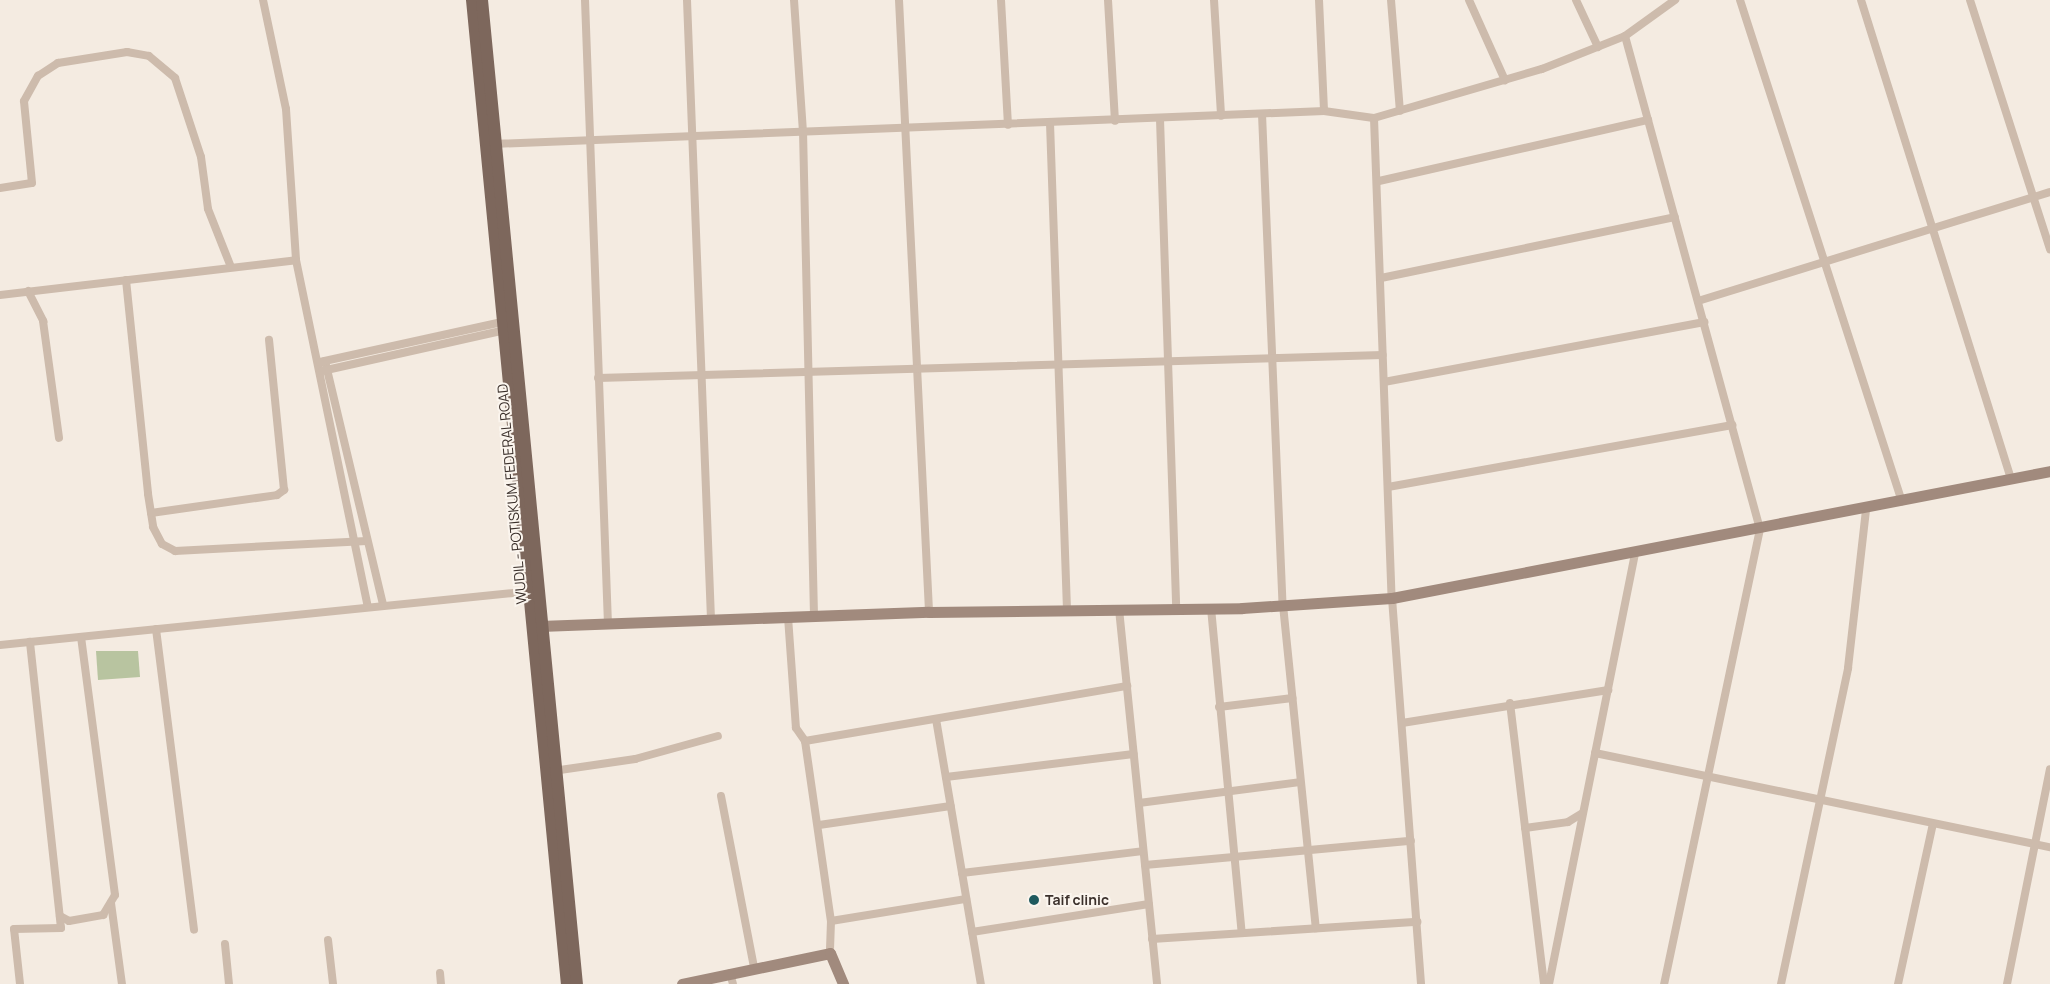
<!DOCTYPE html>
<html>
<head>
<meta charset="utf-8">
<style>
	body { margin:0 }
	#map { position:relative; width:2050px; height:984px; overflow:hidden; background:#f4ebe1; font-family:Manrope,sans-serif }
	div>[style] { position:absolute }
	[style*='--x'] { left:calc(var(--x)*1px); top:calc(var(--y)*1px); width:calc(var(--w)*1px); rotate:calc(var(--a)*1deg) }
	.green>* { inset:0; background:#b8c4a0 }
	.street>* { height:8px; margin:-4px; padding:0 4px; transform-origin:4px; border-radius:4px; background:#cdbbac }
	.secondary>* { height:11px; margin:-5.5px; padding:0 5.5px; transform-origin:5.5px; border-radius:5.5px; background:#a18a7d }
	.primary>* { height:12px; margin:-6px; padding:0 6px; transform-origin:6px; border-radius:6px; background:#7d675c }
	.dots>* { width:14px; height:14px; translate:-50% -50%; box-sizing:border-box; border:2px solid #fbf5ee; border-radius:50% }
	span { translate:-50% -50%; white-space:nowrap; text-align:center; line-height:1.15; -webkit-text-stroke:4px #fbf5ee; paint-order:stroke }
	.street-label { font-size:14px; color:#3b302b }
	.poi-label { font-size:14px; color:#3b302b; font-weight:700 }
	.left { translate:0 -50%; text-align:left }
</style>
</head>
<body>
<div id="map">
	<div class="green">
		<i style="clip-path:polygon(96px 651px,138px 651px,140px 677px,98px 680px)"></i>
	</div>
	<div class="street">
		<i style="--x:263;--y:0;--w:111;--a:78.1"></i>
		<i style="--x:286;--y:109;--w:151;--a:86.2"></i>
		<i style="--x:296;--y:260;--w:354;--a:78.3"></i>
		<i style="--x:585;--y:0;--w:623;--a:87.89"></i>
		<i style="--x:687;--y:0;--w:620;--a:87.78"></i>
		<i style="--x:794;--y:0;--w:131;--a:86.1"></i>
		<i style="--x:803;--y:131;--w:485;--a:88.7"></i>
		<i style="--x:899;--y:0;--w:613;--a:87.19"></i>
		<i style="--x:1001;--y:0;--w:125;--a:86.8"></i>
		<i style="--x:1108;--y:0;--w:121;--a:86.7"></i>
		<i style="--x:1214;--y:0;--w:116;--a:86.5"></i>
		<i style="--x:1319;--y:0;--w:111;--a:87.4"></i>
		<i style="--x:1391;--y:0;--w:111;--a:85.4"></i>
		<i style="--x:1469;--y:0;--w:88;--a:65.8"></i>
		<i style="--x:1576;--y:0;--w:52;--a:64.9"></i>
		<i style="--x:1740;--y:0;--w:527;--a:72.11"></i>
		<i style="--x:1861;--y:0;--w:502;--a:72.61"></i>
		<i style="--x:1970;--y:0;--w:262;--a:72.2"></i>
		<i style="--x:1625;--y:36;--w:511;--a:74.69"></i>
		<i style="--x:1760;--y:529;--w:465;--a:101.9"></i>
		<i style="--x:1262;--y:114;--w:491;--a:87.6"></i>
		<i style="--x:1283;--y:605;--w:325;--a:84.2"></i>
		<i style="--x:1374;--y:118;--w:480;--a:87.9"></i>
		<i style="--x:1392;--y:598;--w:387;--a:85.7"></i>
		<i style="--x:1160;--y:119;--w:490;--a:88.1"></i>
		<i style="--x:1050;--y:123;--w:487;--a:88"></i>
		<i style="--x:493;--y:144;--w:832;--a:-2.27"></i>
		<i style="--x:1324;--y:111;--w:50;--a:8"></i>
		<i style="--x:1374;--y:118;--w:175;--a:-16.3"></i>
		<i style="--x:1542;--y:69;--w:89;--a:-21.7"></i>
		<i style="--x:1625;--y:36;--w:62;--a:-35.8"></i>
		<i style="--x:1379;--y:181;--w:276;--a:-12.8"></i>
		<i style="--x:0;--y:188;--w:32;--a:-9"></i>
		<i style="--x:32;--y:183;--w:82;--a:-95.6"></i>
		<i style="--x:24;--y:101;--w:29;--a:-61"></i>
		<i style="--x:38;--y:76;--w:24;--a:-33"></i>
		<i style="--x:58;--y:63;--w:70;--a:-9.1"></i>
		<i style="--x:127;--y:52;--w:22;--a:10"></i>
		<i style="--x:149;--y:56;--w:34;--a:40"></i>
		<i style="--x:175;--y:78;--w:83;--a:71.8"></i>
		<i style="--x:201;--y:157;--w:52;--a:82.3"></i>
		<i style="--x:208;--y:209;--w:62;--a:68.4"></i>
		<i style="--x:1381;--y:278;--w:300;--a:-11.7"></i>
		<i style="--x:126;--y:280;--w:215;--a:84.1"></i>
		<i style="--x:148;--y:494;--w:33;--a:81"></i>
		<i style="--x:153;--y:527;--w:19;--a:62"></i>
		<i style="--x:162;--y:544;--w:15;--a:28"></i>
		<i style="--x:175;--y:551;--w:192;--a:-3"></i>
		<i style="--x:28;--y:291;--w:34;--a:63"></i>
		<i style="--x:43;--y:321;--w:118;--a:82.2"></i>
		<i style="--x:0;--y:295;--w:298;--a:-6.7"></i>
		<i style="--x:1698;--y:301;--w:368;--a:-17.2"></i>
		<i style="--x:325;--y:361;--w:251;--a:76.6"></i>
		<i style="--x:320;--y:362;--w:191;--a:-12.4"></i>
		<i style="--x:322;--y:371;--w:189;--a:-12.6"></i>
		<i style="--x:598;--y:378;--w:785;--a:-1.68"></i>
		<i style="--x:1384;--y:382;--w:326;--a:-10.6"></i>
		<i style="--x:1388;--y:487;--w:350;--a:-10.2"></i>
		<i style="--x:151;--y:513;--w:127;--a:-8.1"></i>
		<i style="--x:277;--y:495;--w:9;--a:-36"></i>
		<i style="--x:284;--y:490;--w:151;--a:-95.7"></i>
		<i style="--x:1211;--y:608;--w:326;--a:84.6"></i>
		<i style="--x:1119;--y:609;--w:377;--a:84.2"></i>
		<i style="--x:788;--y:617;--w:111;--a:85.9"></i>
		<i style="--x:796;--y:728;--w:16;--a:55"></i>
		<i style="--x:805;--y:741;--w:327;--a:-9.7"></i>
		<i style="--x:156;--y:629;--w:303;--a:82.8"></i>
		<i style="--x:0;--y:645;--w:536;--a:-5.79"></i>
		<i style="--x:1510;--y:703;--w:283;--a:83.1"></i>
		<i style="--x:1219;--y:707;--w:74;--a:-7"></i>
		<i style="--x:936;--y:719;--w:269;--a:80.4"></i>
		<i style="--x:1402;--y:723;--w:209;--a:-9.1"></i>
		<i style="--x:805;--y:741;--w:182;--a:81.8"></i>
		<i style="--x:831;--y:921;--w:32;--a:92"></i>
		<i style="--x:1595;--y:753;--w:465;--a:11.7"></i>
		<i style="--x:553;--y:771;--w:83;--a:-8.3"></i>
		<i style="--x:635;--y:759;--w:86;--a:-15.5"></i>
		<i style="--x:946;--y:777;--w:189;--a:-7"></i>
		<i style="--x:721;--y:796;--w:175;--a:79.1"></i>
		<i style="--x:1139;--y:803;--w:162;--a:-7.4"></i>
		<i style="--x:819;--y:825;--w:133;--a:-8.2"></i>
		<i style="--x:1525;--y:828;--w:43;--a:-7.9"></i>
		<i style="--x:1568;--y:822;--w:15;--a:-32"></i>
		<i style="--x:1145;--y:865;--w:267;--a:-5.2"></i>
		<i style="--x:962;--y:873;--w:182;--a:-6.9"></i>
		<i style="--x:111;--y:903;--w:82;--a:82.3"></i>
		<i style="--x:60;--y:916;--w:10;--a:29"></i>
		<i style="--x:69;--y:921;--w:35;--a:-10"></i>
		<i style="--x:103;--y:915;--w:23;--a:-59"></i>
		<i style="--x:115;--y:895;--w:260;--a:-97.5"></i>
		<i style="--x:831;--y:921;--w:137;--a:-9.3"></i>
		<i style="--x:972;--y:932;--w:179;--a:-9"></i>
		<i style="--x:1152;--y:939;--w:266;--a:-3.7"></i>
		<i style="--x:328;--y:940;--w:44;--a:83.5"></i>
		<i style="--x:225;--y:944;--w:40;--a:84.3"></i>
		<i style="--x:440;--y:973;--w:11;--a:85"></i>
		<i style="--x:730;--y:973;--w:11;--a:75"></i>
		<i style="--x:20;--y:984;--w:55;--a:-96.2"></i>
		<i style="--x:14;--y:929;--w:47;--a:-1.2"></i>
		<i style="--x:61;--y:928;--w:288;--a:-96.2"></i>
		<i style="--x:1549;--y:984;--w:439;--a:-78.7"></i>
		<i style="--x:1781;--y:984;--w:323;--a:-78"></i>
		<i style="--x:1848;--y:668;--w:160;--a:-83.5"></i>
		<i style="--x:1898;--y:984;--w:164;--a:-77.7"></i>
		<i style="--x:2007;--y:984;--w:219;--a:-78.7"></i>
	</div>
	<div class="secondary">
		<i style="--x:540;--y:626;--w:389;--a:-2.1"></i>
		<i style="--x:929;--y:612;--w:313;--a:-0.7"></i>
		<i style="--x:1242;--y:608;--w:150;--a:-3.8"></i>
		<i style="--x:1392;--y:598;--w:670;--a:-10.92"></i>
		<i style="--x:682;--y:984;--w:151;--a:-11.8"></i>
		<i style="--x:830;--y:953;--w:34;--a:67"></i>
	</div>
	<div class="primary">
		<i style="--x:472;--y:0;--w:989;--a:84.49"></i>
		<i style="--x:482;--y:0;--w:989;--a:84.49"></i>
	</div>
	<div class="dots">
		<i style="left:1034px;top:900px;background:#1f5a5e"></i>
	</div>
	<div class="street-label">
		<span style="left:512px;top:494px;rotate:-95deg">WUDIL - POTISKUM FEDERAL ROAD</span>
	</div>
	<div class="poi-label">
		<span class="left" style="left:1045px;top:900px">Taif clinic</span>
	</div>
</div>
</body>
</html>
